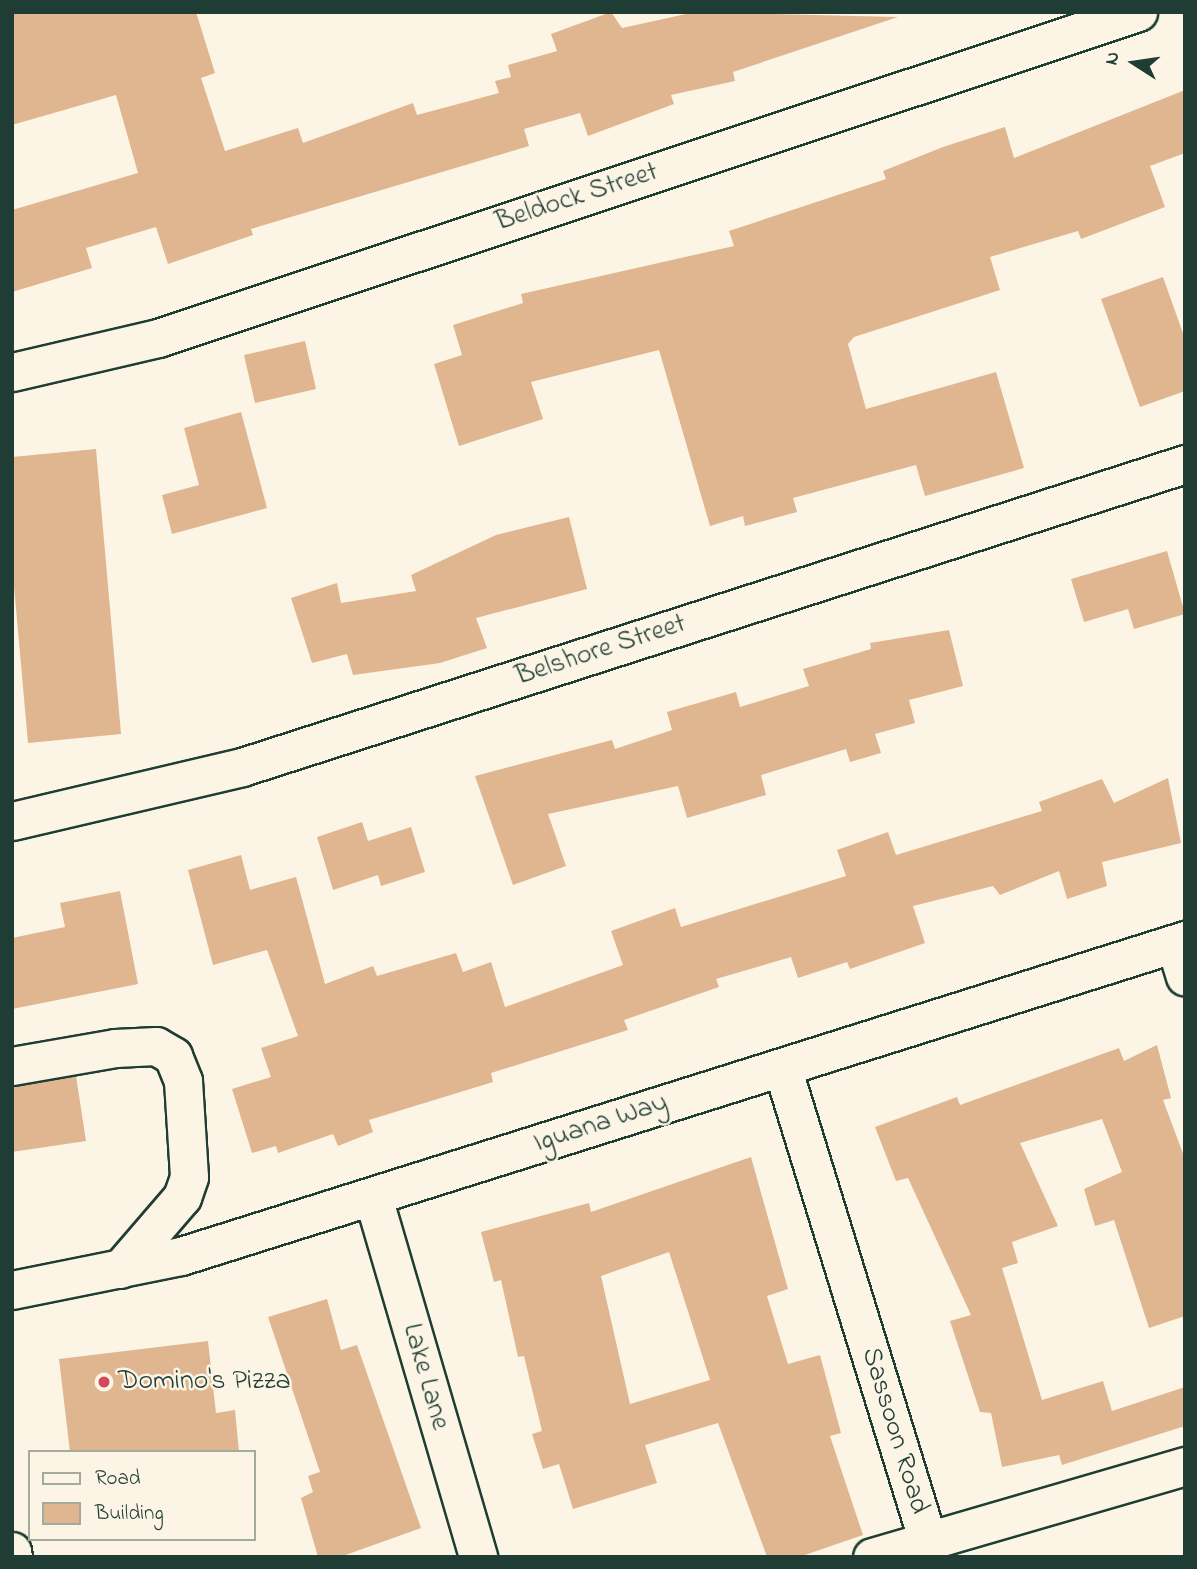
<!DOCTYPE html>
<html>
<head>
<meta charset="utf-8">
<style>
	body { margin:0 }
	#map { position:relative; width:1197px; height:1569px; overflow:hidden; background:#fcf5e5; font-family:"Indie Flower",sans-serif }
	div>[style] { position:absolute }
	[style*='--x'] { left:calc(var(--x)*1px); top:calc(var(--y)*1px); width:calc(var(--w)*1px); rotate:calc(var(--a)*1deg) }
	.building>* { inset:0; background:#dfb690 }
	.roads { filter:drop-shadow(2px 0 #1f3d34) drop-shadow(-2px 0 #1f3d34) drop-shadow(0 2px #1f3d34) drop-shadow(0 -2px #1f3d34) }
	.minor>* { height:37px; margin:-18.5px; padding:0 18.5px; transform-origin:18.5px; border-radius:18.5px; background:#fcf5e5 }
	.dots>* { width:19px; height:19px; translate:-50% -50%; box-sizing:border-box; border:4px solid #fcf5e5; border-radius:50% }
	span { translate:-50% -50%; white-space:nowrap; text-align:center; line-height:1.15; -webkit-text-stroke:5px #fcf5e5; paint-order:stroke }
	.street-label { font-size:28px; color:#1f3d34 }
	.poi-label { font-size:28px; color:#1f3d34 }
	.left { translate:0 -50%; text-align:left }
	.frame { position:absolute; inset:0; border:14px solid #1f3d34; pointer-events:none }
	.legend { position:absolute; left:28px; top:1450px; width:228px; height:91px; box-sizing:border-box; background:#fcf5e5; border:2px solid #a4ab9e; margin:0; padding:9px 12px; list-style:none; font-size:21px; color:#1f3d34 }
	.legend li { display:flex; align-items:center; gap:14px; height:35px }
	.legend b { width:35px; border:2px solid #a4ab9e }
	.north { position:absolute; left:1099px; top:28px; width:70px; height:70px; -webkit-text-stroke:5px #fcf5e5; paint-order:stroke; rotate:282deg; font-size:19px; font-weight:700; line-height:28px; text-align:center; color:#1f3d34 }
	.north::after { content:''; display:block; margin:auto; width:24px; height:32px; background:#1f3d34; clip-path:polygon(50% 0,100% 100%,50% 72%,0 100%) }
</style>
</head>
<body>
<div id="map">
	<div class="building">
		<i style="clip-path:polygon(12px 12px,196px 12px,215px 73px,201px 78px,225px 151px,298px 128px,303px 143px,413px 103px,417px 115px,499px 93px,495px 81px,511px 77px,508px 65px,557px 51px,551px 34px,611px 12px,622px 28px,695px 12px,898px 17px,733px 72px,735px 81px,671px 95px,674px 104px,588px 136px,580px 113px,524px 129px,529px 146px,251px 229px,253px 235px,168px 264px,156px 227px,86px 248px,92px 268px,12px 292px,12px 210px,138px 173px,116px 95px,12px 125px)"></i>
		<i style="clip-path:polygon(1185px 90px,1185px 153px,1150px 166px,1165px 207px,1081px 239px,1078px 231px,990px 257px,1000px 290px,854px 337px,848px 344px,866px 409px,996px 372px,1024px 468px,925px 496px,916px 465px,793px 498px,797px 512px,745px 526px,743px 516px,710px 526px,659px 350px,531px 382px,543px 419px,459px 446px,434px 364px,462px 355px,453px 325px,523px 303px,521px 294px,734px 246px,729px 231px,886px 179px,883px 171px,943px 147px,1005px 127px,1014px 158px)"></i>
		<i style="clip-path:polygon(1163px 277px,1185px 339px,1185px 391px,1140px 407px,1101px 299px)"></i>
		<i style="clip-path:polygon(305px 341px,316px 389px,255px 403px,244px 355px)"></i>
		<i style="clip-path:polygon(241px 412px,267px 508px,172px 534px,162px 495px,199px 485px,184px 428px)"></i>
		<i style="clip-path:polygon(96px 449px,121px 734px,28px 743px,12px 564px,12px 457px)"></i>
		<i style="clip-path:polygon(569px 517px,587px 589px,476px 618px,487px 648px,440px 663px,353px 675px,347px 654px,312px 663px,291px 598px,337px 583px,341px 603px,416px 591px,411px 575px,496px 535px)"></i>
		<i style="clip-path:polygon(1167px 551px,1185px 614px,1134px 629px,1128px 609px,1084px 622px,1071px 579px)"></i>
		<i style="clip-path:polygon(949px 630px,963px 686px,909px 700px,915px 723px,875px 734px,881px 753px,850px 762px,846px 749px,761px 775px,766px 795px,687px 818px,678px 786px,548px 814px,566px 866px,513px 885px,475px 776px,612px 740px,615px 749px,672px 730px,667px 712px,736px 692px,740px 707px,809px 686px,803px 669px,871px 649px,870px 643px)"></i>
		<i style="clip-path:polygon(1168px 778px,1181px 843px,1102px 862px,1107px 886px,1067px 899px,1059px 871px,1000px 895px,993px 886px,913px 906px,925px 943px,850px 969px,847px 962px,798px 978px,791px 957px,716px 979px,719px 987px,624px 1020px,628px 1030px,491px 1073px,493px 1082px,369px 1120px,373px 1132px,338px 1146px,333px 1134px,278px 1153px,276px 1146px,252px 1153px,232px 1089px,271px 1077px,261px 1048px,298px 1036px,267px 950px,213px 965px,188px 870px,241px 855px,250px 890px,296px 877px,325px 984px,373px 966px,377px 976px,456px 953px,463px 972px,491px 962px,505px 1007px,623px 965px,611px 931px,675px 908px,681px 927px,846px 876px,837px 850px,888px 832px,896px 855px,1042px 811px,1039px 802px,1102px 779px,1114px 803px)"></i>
		<i style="clip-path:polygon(362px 822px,368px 841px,411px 827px,425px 872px,381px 886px,378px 875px,333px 890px,317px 837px)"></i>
		<i style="clip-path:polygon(120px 891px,138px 984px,12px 1009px,12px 938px,65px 927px,60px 903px)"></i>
		<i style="clip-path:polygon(1157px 1045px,1171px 1098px,1163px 1100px,1185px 1159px,1185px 1316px,1149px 1328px,1114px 1220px,1095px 1226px,1084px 1189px,1122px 1172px,1102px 1119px,1020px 1143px,1058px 1226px,1012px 1242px,1018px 1263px,1002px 1268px,1042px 1400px,1103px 1381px,1112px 1411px,1185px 1387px,1185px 1426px,1062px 1465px,1059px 1455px,1002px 1467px,991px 1413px,980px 1412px,950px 1321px,971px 1315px,908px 1178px,896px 1181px,875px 1127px,957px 1097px,960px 1105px,1119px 1048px,1124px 1061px)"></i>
		<i style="clip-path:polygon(76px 1076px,86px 1141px,12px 1152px,12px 1086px)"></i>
		<i style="clip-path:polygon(evenodd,751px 1157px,788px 1289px,767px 1296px,788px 1364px,820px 1355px,841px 1433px,830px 1436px,863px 1535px,799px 1557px,767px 1557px,718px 1423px,645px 1445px,657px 1483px,573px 1509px,559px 1464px,543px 1469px,532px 1434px,542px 1431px,524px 1356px,518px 1357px,501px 1280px,494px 1282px,481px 1232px,589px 1203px,591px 1212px,751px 1157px,669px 1252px,710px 1380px,630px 1404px,601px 1276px,669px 1252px)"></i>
		<i style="clip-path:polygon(327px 1299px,341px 1350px,357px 1345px,421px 1528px,340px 1557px,318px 1557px,301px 1498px,313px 1492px,308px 1476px,320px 1472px,268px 1317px)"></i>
		<i style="clip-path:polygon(208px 1341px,216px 1413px,235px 1410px,239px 1452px,70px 1452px,59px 1359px)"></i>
	</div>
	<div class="roads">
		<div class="minor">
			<i style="--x:12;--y:372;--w:150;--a:-13.1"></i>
			<i style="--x:158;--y:338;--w:1033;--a:-18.4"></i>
			<i style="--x:12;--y:821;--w:236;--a:-13.2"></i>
			<i style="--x:242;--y:767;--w:990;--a:-17.81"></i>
			<i style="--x:1175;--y:944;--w:34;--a:73"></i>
			<i style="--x:12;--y:1066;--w:105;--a:-9.9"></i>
			<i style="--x:115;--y:1048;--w:41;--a:-2.8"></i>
			<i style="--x:156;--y:1046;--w:20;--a:30"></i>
			<i style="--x:173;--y:1056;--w:27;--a:68"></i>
			<i style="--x:183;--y:1081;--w:96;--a:86.4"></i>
			<i style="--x:189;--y:1177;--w:21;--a:109"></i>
			<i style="--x:182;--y:1197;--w:95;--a:130.7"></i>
			<i style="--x:782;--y:1067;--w:494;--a:72.9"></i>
			<i style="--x:373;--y:1197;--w:375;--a:73.7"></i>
			<i style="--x:12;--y:1290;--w:172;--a:-11.4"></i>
			<i style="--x:181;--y:1256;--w:1053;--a:-17.47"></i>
			<i style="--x:12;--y:1551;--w:6;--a:81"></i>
			<i style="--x:872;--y:1557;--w:326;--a:-16.2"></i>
		</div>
	</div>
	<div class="dots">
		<i style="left:104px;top:1382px;background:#d1495b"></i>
	</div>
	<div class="street-label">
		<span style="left:577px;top:198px;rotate:-18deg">Beldock Street</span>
		<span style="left:601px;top:651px;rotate:-18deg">Belshore Street</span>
		<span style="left:601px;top:1124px;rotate:-18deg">Iguana Way</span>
		<span style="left:425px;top:1377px;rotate:74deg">Lake Lane</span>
		<span style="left:894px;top:1431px;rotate:73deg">Sassoon Road</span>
	</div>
	<div class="poi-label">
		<span class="left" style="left:118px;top:1382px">Domino's Pizza</span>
	</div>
	<div class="frame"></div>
	<ul class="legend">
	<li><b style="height:9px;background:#fcf5e5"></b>Road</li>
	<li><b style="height:19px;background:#dfb690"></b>Building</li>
	</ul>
	<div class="north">N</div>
</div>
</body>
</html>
